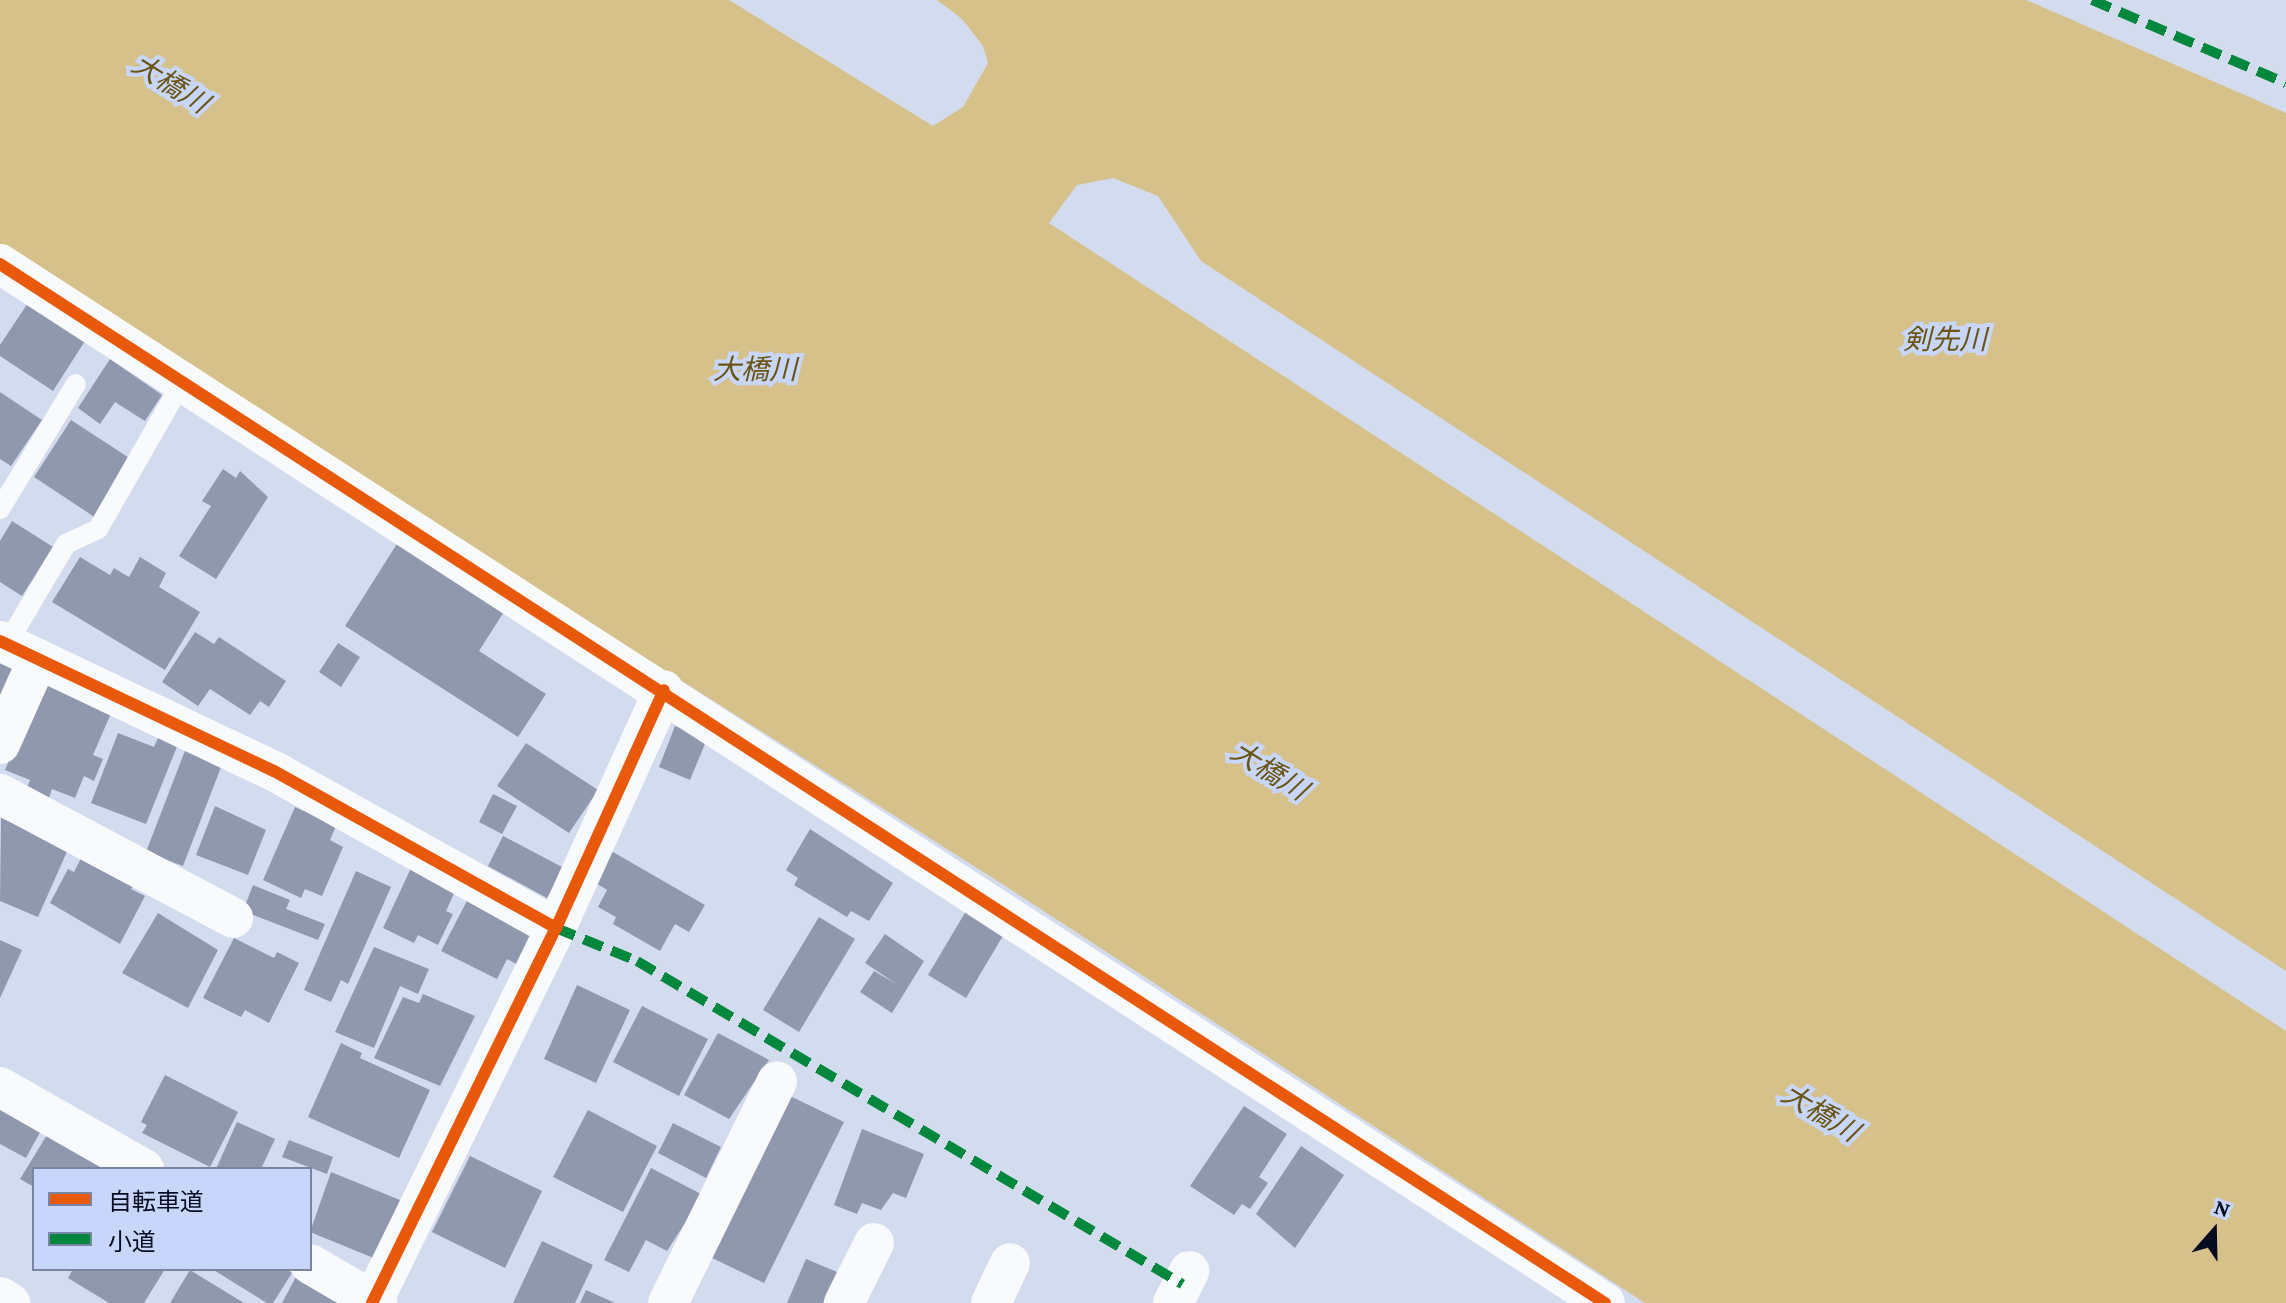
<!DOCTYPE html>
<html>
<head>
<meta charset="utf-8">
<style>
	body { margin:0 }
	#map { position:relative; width:2286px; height:1303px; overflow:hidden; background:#d3dbee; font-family:"Crimson Pro","Noto Sans JP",serif }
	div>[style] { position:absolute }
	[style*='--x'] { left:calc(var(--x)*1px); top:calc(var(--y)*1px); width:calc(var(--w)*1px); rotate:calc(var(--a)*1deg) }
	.water>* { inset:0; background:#d7c18b }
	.building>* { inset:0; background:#9098ae }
	.service>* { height:20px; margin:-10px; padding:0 10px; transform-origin:10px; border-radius:10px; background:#f8fafc }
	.minor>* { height:40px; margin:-20px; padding:0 20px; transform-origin:20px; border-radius:20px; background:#f8fafc }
	.quiet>* { height:10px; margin-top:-5px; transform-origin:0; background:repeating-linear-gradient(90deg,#00873e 0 20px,transparent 0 30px) }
	.cycleway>* { height:12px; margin:-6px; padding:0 6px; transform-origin:6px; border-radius:6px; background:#e8590c }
	span { translate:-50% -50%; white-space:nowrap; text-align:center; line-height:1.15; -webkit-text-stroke:8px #c7d6fa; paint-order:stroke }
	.water-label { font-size:28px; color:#6c5513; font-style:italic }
	.legend { position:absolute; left:32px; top:1167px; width:280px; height:104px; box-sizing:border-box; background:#c7d6fa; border:2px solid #7a85a3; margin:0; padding:10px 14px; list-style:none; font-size:24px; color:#060c20 }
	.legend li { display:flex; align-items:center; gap:16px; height:40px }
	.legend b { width:40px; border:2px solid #7a85a3 }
	.north { position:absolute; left:2174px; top:1191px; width:80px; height:80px; -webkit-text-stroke:6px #c7d6fa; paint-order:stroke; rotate:20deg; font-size:22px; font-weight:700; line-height:32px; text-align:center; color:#060c20 }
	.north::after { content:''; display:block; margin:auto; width:28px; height:36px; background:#060c20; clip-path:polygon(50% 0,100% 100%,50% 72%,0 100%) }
</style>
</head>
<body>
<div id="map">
	<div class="water">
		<i style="clip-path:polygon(0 0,729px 0,933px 126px,963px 107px,988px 63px,983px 46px,962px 19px,937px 0,2026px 0,2286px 113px,2286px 971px,1201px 261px,1158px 196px,1113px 178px,1077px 185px,1049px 223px,2286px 1031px,2286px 1303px,1645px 1303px,1010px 889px,0 248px)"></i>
	</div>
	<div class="building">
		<i style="clip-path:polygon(28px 303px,85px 341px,53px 391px,0 356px,0 345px)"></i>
		<i style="clip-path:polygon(110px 359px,162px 395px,145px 421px,115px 402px,100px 424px,78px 408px)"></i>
		<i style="clip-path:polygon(0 392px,42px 420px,11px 466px,0 459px)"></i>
		<i style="clip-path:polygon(71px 420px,134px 461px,96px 518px,34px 477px)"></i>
		<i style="clip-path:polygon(223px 469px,236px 478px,240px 471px,268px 497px,216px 579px,179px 556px,211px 506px,202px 501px)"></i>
		<i style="clip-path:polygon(12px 521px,53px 547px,22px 596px,0 582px,0 541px)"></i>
		<i style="clip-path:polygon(400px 539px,507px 607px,479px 651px,546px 694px,518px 737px,345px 626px)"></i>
		<i style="clip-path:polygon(80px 557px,110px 575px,114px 568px,129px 577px,140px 557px,166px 573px,159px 587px,200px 612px,165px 670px,52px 602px)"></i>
		<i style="clip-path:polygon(195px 632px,214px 644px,219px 637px,286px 681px,269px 707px,260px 701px,250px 715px,210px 689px,198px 706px,162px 682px)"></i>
		<i style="clip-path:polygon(338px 643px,360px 657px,341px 687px,319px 672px)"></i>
		<i style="clip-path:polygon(0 655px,19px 663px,0 710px)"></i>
		<i style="clip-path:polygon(42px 682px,112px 711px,93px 755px,103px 759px,94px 781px,84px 776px,75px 798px,52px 789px,49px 798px,27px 788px,30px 780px,5px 770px)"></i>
		<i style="clip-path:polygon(675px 726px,707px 739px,690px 780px,659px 767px)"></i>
		<i style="clip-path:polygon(161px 731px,180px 739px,146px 824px,91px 803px,118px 733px,154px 747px)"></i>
		<i style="clip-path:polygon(526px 743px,598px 790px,569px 833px,497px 786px)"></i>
		<i style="clip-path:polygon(186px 748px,223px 762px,183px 866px,146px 852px)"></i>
		<i style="clip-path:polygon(493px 794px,517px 806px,502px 834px,479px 822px)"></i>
		<i style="clip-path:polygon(215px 806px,266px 830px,248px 875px,196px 855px)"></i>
		<i style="clip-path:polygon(295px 807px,336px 826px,330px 840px,343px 847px,322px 896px,305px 889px,301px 898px,263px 880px)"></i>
		<i style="clip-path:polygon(1px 818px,69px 847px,38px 917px,0 901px)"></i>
		<i style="clip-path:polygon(810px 829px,893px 883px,869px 921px,851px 911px,847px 917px,794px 885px,798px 878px,786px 870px)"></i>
		<i style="clip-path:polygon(503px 836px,564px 868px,547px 898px,488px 866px)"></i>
		<i style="clip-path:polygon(606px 848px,705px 905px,689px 932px,675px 924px,660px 951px,613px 924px,616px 917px,598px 907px,607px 890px,588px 878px)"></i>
		<i style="clip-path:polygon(83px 854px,136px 881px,131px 889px,145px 896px,120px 944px,50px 903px,68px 869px,74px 872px)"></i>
		<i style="clip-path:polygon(412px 866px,457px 887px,446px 911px,453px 914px,438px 945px,418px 935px,414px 943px,383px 928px)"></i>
		<i style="clip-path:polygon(356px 871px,391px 887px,348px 984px,341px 980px,331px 1002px,304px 990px)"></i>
		<i style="clip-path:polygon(253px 885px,290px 900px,286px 909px,325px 924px,318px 940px,243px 911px)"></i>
		<i style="clip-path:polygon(471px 893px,536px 934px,520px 966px,507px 959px,497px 979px,441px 951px)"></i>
		<i style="clip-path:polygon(966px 911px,1004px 934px,966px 998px,928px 975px)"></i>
		<i style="clip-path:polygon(158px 913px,218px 950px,188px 1008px,122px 973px)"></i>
		<i style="clip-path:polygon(819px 917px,855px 939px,799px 1032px,763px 1010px)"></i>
		<i style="clip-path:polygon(885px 934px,924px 961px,892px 1013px,860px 992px,874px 971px,898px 985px,865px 963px)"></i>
		<i style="clip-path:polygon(234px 938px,274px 958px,277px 952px,299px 963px,269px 1023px,245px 1010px,241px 1017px,203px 998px)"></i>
		<i style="clip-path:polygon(0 940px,22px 950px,0 998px)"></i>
		<i style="clip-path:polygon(374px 947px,429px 969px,418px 994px,400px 986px,374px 1048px,335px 1032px)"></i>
		<i style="clip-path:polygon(577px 985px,630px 1010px,596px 1083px,544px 1059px)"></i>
		<i style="clip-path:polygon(423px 994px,475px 1016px,440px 1086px,374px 1058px,403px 997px,419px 1003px)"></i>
		<i style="clip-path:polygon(642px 1006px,708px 1039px,679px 1096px,613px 1062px)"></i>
		<i style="clip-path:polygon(718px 1033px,769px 1060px,729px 1119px,684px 1095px)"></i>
		<i style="clip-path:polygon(341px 1043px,362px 1053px,360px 1058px,430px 1090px,399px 1158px,308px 1117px)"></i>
		<i style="clip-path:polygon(165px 1075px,238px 1112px,210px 1167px,142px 1133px,147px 1125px,141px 1122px)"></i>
		<i style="clip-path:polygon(790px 1096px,844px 1122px,764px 1283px,710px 1257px)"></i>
		<i style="clip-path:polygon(0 1101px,44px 1125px,26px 1158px,0 1144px)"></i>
		<i style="clip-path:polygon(1244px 1106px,1287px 1134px,1259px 1177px,1268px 1183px,1250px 1209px,1242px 1204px,1234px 1215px,1190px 1186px)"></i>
		<i style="clip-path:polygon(588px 1110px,657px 1146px,623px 1212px,553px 1177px)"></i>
		<i style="clip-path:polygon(237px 1122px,275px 1139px,261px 1169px,216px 1169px)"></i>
		<i style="clip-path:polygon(673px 1123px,721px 1147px,706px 1178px,658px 1153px)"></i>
		<i style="clip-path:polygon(862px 1129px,924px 1154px,906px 1198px,893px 1193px,881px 1210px,862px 1203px,857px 1214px,834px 1205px)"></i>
		<i style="clip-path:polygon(50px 1130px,113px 1169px,34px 1169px,34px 1187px,20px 1179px)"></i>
		<i style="clip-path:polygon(289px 1140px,333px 1157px,327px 1174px,282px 1157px)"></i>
		<i style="clip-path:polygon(1301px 1146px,1344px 1175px,1295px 1248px,1256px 1214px)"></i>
		<i style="clip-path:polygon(470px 1156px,542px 1191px,505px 1268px,432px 1232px)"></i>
		<i style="clip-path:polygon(651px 1168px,703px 1195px,667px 1251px,646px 1240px,629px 1272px,604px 1260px)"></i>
		<i style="clip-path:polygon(331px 1172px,400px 1200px,376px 1259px,310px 1232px)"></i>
		<i style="clip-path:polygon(542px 1241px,593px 1265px,575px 1303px,513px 1303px)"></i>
		<i style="clip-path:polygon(806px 1259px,837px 1272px,823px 1303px,787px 1303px)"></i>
		<i style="clip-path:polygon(73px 1269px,165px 1269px,144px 1303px,109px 1303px,68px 1278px)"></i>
		<i style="clip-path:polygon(212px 1269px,286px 1269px,292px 1273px,273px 1303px,267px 1303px)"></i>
		<i style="clip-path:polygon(190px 1270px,244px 1303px,170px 1303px)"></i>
		<i style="clip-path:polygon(298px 1273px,354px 1303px,282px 1303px)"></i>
		<i style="clip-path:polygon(586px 1290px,615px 1303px,580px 1303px)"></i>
	</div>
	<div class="service">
		<i style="--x:0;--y:509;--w:146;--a:-58.7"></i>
		<i style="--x:7;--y:644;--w:116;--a:-59.5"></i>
		<i style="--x:66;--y:544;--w:35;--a:-25"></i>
		<i style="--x:98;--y:529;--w:173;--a:-60.2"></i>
	</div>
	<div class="minor">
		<i style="--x:0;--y:264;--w:1912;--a:32.92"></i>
		<i style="--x:0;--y:641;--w:303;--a:25.4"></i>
		<i style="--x:274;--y:771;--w:323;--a:29.1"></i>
		<i style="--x:0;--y:744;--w:93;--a:-65.9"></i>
		<i style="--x:0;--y:794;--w:264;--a:28"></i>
		<i style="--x:0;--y:1087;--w:166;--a:29.7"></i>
		<i style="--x:310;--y:1264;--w:78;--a:30.2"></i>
		<i style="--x:0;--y:1297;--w:12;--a:31"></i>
		<i style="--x:372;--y:1303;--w:418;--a:-63.9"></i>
		<i style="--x:556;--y:928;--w:261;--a:-65.6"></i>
		<i style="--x:668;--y:1303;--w:247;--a:-63.8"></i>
		<i style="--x:844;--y:1303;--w:67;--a:-63.4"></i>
		<i style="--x:991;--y:1303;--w:44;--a:-64.6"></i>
		<i style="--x:1173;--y:1303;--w:36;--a:-63"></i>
	</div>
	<div class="quiet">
		<i style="--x:2092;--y:0;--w:211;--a:23.2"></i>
		<i style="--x:556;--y:928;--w:87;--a:22.2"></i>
		<i style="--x:637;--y:961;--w:634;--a:30.65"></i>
	</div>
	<div class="cycleway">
		<i style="--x:0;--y:264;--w:1912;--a:32.92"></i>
		<i style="--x:0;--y:641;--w:303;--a:25.4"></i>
		<i style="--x:274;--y:771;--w:323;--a:29.1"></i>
		<i style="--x:372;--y:1303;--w:418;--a:-63.9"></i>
		<i style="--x:556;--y:928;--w:261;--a:-65.6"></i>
	</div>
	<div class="water-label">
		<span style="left:170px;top:84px;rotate:32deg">大橋川</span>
		<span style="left:1945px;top:340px">剣先川</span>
		<span style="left:755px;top:370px">大橋川</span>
		<span style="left:1269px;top:771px;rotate:32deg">大橋川</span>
		<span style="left:1820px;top:1113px;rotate:31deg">大橋川</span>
	</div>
	<ul class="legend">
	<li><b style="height:10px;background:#e8590c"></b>自転車道</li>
	<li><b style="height:10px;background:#00873e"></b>小道</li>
	</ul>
	<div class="north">N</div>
</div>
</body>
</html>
